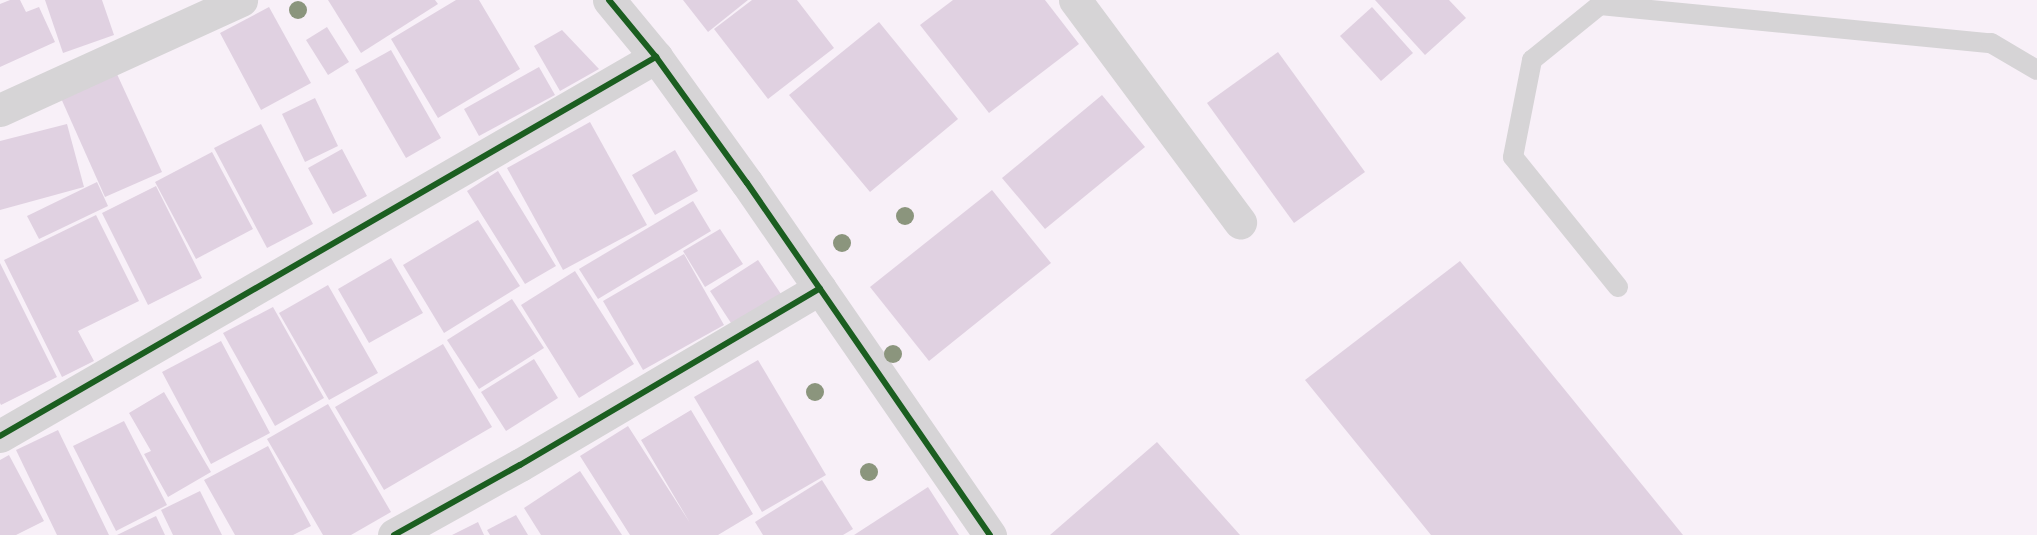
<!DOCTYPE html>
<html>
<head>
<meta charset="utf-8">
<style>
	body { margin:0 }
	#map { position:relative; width:2037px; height:535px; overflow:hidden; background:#f8f0f8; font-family:Commissioner,sans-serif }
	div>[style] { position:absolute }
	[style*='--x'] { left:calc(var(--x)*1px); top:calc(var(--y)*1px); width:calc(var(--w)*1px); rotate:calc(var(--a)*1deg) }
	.building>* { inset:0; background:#e0d1e1 }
	.lane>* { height:20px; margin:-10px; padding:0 10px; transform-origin:10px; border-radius:10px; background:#d6d4d6 }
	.street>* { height:33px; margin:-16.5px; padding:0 16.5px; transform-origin:16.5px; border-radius:16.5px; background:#d6d4d6 }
	.cycleway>* { height:6px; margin:-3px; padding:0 3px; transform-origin:3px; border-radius:3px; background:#1b5e20 }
	.trees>* { width:18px; height:18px; margin:-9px; border-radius:50%; background:#8b957d }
	span { translate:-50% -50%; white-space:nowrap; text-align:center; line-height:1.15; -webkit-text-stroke:4.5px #fff; paint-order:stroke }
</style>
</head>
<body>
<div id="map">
	<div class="building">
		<i style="clip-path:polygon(10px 0,20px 0,26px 12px,39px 7px,55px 42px,0 67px,0 4px)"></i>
		<i style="clip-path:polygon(45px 0,102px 0,114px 35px,63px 53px)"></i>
		<i style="clip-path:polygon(328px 0,435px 0,438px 4px,361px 53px)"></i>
		<i style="clip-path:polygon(456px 0,479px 0,520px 69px,438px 118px,391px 39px)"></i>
		<i style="clip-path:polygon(683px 0,748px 0,708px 32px)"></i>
		<i style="clip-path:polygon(752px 0,797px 0,834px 48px,768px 99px,714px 29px)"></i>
		<i style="clip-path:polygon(953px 0,1045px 0,1079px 44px,989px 113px,920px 25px)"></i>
		<i style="clip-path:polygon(1375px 0,1449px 0,1466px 18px,1425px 55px)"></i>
		<i style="clip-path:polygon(269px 7px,311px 83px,261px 110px,220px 33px)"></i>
		<i style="clip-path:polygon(1372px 7px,1413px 53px,1381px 81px,1340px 36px)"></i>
		<i style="clip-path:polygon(879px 22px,958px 119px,870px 192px,789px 95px)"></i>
		<i style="clip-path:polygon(327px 27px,349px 62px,328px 75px,306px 40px)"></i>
		<i style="clip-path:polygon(562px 30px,599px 69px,560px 91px,534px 46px)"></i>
		<i style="clip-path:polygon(391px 50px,441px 138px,406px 158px,355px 70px)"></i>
		<i style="clip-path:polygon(1278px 52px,1365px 172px,1294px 223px,1207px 103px)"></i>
		<i style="clip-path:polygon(539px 67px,555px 95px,479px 136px,464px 109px)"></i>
		<i style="clip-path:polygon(116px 72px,162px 172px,105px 197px,60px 96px)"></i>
		<i style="clip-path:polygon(1102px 95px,1145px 147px,1045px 229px,1002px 178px)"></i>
		<i style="clip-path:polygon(315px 98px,338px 146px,305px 162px,282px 114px)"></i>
		<i style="clip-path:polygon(590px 122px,647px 225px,563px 270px,507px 168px)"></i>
		<i style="clip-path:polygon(67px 124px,84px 187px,0 210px,0 141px)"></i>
		<i style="clip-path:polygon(261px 124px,313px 224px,267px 248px,214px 148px)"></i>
		<i style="clip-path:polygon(342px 149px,367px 196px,333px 214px,308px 168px)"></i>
		<i style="clip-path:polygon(675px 150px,698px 191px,655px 215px,632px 175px)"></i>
		<i style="clip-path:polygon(212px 152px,253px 229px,196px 259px,155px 182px)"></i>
		<i style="clip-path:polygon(498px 171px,556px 266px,525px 284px,467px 191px)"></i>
		<i style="clip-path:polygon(97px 182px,108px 206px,39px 239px,27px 216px)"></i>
		<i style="clip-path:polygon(156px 186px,202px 278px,148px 305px,102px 213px)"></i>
		<i style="clip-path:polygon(992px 190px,1051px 263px,929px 361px,870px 287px)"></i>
		<i style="clip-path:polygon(693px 201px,711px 231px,598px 299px,579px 269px)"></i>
		<i style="clip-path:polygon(96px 215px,139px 301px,78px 331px,94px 361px,62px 377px,4px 260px)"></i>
		<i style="clip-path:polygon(478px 220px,520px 286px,444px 333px,403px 265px)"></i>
		<i style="clip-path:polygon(720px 229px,743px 264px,705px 287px,683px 251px)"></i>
		<i style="clip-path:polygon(684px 254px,724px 325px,643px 370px,603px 301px)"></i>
		<i style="clip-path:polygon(391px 258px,423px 313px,369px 343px,338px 289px)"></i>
		<i style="clip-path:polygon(758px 260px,781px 294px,733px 326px,710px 291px)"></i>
		<i style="clip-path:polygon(1460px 261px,1683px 535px,1431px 535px,1305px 380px)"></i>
		<i style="clip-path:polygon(0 263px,57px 377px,1px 405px,0 403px)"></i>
		<i style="clip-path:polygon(575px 271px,634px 364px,579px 398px,521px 305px)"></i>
		<i style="clip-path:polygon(328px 285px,378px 373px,329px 400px,279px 313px)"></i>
		<i style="clip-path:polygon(512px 299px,544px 348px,479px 389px,447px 340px)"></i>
		<i style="clip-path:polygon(273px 307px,324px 398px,275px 426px,223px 333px)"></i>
		<i style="clip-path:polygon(221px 341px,270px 433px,211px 464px,162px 372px)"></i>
		<i style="clip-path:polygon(443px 344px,492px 427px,384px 490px,335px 407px)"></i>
		<i style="clip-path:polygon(534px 359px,558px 398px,506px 431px,481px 392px)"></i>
		<i style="clip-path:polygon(758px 360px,826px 475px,762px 512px,694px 397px)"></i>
		<i style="clip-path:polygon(164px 392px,211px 472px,168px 497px,144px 454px,151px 451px,129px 413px)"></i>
		<i style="clip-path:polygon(328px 404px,391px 512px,351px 535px,323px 535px,267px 439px)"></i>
		<i style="clip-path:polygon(691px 410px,753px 514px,718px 535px,630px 535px,580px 456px,628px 426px,690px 523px,641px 440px)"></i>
		<i style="clip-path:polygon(124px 421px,167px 505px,116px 531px,73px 446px)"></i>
		<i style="clip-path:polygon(58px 430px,109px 535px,57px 535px,16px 450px)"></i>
		<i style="clip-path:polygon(1157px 442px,1240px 535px,1050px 535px)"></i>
		<i style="clip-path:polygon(268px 446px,311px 526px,293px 535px,235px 535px,204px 480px)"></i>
		<i style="clip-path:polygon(9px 455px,44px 521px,16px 535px,0 535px,0 460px)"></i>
		<i style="clip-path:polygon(580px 471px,622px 535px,541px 535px,524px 508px)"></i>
		<i style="clip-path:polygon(822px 480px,853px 529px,843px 535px,763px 535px,755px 522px)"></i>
		<i style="clip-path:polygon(928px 487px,959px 535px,854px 535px)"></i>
		<i style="clip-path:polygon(200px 491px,222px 535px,173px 535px,161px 510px)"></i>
		<i style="clip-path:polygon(516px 515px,528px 535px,490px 535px,487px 530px)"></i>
		<i style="clip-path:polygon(156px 516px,165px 535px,117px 535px)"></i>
		<i style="clip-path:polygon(478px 522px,484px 535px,452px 535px)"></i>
	</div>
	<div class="lane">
		<i style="--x:1618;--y:287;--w:167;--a:-128.9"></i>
		<i style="--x:1513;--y:157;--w:99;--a:-78.9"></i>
		<i style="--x:1532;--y:60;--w:87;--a:-39"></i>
		<i style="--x:1600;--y:5;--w:393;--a:5.6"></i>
		<i style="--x:1991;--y:43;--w:53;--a:30.4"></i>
	</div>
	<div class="street">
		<i style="--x:609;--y:0;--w:74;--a:50.5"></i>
		<i style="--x:656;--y:57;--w:155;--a:54.2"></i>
		<i style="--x:747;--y:183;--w:428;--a:55.4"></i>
		<i style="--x:1075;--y:0;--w:277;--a:53.4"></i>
		<i style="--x:0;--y:110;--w:265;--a:-24.5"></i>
		<i style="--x:0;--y:436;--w:758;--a:-30.02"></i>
		<i style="--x:394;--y:535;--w:144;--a:-29.1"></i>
		<i style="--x:520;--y:465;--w:348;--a:-30.5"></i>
	</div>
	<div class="cycleway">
		<i style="--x:609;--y:0;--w:74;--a:50.5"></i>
		<i style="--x:656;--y:57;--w:155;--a:54.2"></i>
		<i style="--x:747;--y:183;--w:428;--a:55.4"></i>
		<i style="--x:0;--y:436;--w:758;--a:-30.02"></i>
		<i style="--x:394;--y:535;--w:144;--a:-29.1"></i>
		<i style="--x:520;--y:465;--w:348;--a:-30.5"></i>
	</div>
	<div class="trees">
		<i style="left:298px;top:10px"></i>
		<i style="left:905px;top:216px"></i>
		<i style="left:842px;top:243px"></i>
		<i style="left:893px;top:354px"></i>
		<i style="left:815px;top:392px"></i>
		<i style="left:869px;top:472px"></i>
	</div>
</div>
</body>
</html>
